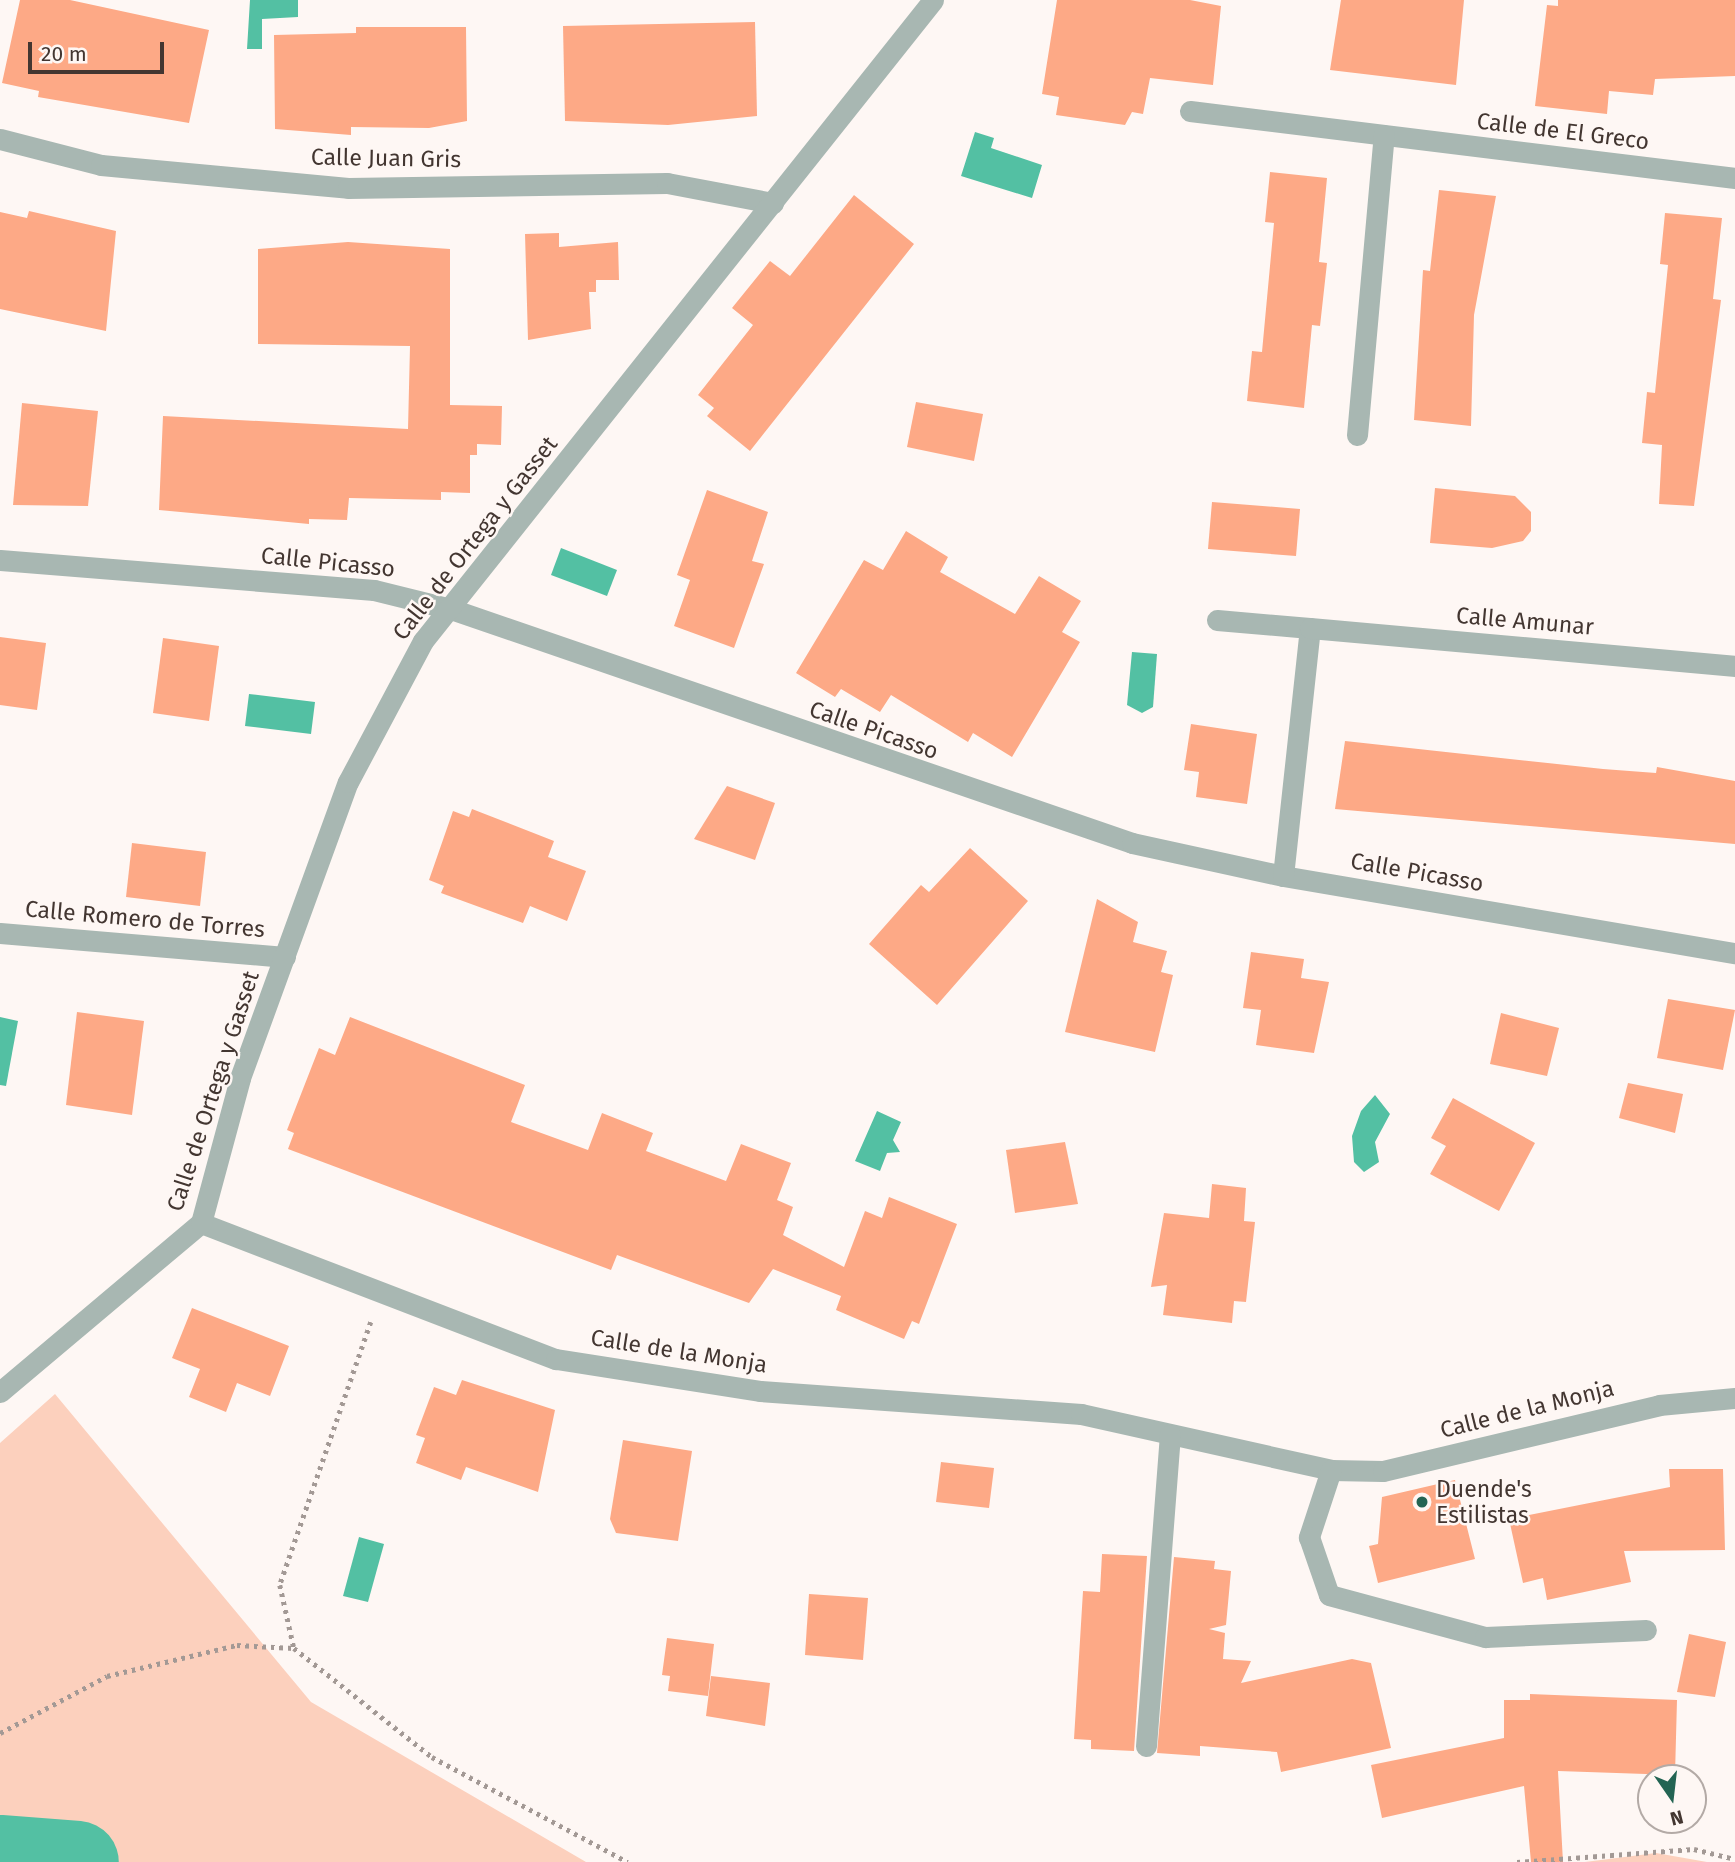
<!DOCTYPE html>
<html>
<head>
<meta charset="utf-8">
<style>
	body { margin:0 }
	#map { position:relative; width:1735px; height:1862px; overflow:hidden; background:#fef7f4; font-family:"Fira Sans",sans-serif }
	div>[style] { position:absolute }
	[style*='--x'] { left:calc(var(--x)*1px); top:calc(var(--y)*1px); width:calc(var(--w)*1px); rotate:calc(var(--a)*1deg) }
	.green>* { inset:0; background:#fcd0bd }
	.water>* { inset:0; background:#53c0a3 }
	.river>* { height:82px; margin:-41px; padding:0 41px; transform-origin:41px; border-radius:41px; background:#53c0a3 }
	.building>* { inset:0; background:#fda986 }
	.path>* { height:4.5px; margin-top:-2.25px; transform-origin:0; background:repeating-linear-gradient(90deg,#a39995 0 3.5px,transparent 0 8.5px) }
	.street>* { height:21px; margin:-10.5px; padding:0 10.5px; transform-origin:10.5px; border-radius:10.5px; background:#a8b7b2 }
	.dots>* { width:19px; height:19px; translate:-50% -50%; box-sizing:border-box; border:4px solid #fef7f4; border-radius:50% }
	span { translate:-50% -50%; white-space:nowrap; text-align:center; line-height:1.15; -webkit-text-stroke:5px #fef7f4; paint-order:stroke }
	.street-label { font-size:23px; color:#433631 }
	.poi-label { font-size:23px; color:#433631 }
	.left { translate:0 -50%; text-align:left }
	.north { position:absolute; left:1637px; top:1764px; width:70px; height:70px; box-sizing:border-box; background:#fef7f4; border:2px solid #b3aaa6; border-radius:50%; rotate:166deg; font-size:19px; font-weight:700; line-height:28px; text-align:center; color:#433631 }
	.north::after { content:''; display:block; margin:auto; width:24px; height:32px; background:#236453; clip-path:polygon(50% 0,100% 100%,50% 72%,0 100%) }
	.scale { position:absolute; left:28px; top:42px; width:136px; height:32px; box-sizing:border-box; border:4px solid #433631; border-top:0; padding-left:9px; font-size:21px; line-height:24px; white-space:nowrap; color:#433631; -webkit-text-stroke:5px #fef7f4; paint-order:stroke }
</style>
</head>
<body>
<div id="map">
	<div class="green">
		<i style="clip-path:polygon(55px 1394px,311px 1702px,586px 1862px,0 1862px,0 1443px)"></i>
		<i style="clip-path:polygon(1656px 1853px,1707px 1862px,1585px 1862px)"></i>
	</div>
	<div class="water">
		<i style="clip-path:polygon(250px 0,298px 0,298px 17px,262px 19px,262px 49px,247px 49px)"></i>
		<i style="clip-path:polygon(975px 132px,994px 138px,991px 148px,1042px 165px,1032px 198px,961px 176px)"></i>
		<i style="clip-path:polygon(561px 548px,617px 570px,607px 596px,551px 575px)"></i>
		<i style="clip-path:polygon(1132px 652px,1157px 654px,1153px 707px,1142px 713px,1127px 705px)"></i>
		<i style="clip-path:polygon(249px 694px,315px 702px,311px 734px,245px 726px)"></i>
		<i style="clip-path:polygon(0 1017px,18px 1021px,6px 1086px,0 1085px)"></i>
		<i style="clip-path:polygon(1375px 1095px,1390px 1114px,1375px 1142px,1379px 1162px,1364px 1172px,1354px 1162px,1352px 1136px,1361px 1111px)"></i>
		<i style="clip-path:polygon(877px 1111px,901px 1122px,893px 1140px,900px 1152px,887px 1153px,880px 1171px,855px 1161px)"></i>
		<i style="clip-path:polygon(359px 1537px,384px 1544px,368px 1602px,343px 1596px)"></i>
	</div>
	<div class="river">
		<i style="--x:0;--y:1856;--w:78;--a:4.4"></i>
	</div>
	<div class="building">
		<i style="clip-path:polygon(20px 0,70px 0,209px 30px,189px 123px,38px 97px,39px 91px,2px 83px)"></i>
		<i style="clip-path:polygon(1057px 0,1190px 0,1221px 6px,1213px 85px,1150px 78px,1143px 114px,1132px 112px,1125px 125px,1056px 115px,1059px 97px,1042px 94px)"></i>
		<i style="clip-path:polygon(1341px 0,1464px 0,1456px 85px,1330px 70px)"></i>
		<i style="clip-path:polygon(1558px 0,1735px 0,1735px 76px,1655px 79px,1653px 95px,1609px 91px,1607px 114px,1535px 106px,1547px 5px,1558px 6px)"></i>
		<i style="clip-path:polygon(755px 22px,757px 116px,668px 125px,565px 121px,563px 26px)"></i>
		<i style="clip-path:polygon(356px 27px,466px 27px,467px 121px,429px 128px,351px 127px,351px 135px,275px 129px,274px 35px,356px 33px)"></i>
		<i style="clip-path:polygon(1270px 172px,1327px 178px,1319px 262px,1327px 263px,1320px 326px,1312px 325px,1304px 408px,1247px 401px,1252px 351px,1262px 352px,1274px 223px,1265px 222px)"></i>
		<i style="clip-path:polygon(1439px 190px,1496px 196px,1474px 315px,1471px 426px,1414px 420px,1423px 270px,1430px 271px)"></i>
		<i style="clip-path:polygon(854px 195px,914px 244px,750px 451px,707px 416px,714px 408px,698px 395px,753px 325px,732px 308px,770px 261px,790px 276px)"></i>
		<i style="clip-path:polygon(29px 211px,116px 231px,106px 331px,0 309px,0 212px,27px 218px)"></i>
		<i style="clip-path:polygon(1665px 213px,1722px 218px,1713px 299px,1721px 300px,1694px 506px,1659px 504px,1662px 445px,1642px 443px,1647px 392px,1655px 393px,1668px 265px,1660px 264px)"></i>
		<i style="clip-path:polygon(559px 233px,559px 247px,618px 242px,619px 280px,596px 280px,596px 292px,589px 292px,591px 329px,528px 340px,525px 234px)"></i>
		<i style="clip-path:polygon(348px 242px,450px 249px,450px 405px,502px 406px,501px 445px,477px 444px,477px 455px,470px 455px,470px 493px,441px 492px,441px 500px,349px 498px,347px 520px,309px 519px,309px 524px,159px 510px,163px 416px,408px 429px,410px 346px,258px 344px,258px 249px)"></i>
		<i style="clip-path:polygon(916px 402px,983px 414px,974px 461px,907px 447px)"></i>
		<i style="clip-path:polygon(22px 403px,98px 411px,88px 506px,13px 505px)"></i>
		<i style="clip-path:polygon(1435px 488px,1515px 496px,1531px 512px,1531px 531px,1523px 541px,1492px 548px,1430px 543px)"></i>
		<i style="clip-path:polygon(707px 490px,768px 512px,752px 561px,764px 564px,734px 648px,674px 626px,690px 580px,677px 575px)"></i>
		<i style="clip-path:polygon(1212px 502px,1300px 509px,1296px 556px,1208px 549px)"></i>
		<i style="clip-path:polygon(906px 531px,948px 557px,940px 572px,1015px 614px,1039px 576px,1081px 601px,1062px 632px,1080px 642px,1012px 757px,973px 733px,968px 742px,891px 695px,880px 712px,841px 689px,835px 697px,796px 673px,864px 560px,883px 570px)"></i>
		<i style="clip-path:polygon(0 637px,46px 643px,37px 710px,0 705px)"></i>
		<i style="clip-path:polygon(163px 638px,219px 646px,209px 721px,153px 713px)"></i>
		<i style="clip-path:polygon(1191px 724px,1257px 734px,1247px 804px,1196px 797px,1199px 772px,1184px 770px)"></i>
		<i style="clip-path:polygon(1345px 741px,1603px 769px,1656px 773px,1657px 767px,1735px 781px,1735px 844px,1335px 809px)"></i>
		<i style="clip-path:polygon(727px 786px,775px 803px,755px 860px,694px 839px)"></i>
		<i style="clip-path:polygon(472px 809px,554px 841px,548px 857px,586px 871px,567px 921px,530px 906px,523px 923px,441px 893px,444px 886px,429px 880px,453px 811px,469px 817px)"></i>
		<i style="clip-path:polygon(132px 843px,206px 852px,200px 906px,126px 897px)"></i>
		<i style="clip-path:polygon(970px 848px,1028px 901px,937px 1005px,869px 944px,921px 885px,929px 892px)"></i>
		<i style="clip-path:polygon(1097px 899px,1138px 922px,1133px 942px,1167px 951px,1161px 972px,1173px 975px,1155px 1052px,1065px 1032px)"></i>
		<i style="clip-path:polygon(1251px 952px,1304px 959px,1301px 978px,1329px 982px,1314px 1053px,1256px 1045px,1261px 1010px,1243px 1008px)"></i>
		<i style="clip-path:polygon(1668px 999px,1735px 1010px,1723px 1070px,1657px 1058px)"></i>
		<i style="clip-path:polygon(77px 1012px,144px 1021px,132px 1115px,66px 1105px)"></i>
		<i style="clip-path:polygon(1501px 1013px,1559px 1028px,1547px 1076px,1490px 1064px)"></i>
		<i style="clip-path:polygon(350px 1017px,525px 1085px,511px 1122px,588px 1150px,602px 1113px,653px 1133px,646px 1151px,726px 1181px,741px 1144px,791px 1163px,777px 1200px,793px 1207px,783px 1235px,844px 1267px,865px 1211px,882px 1218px,889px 1197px,957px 1224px,919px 1324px,912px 1321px,904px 1339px,836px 1310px,841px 1296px,773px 1269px,749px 1303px,617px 1255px,611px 1270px,288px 1149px,294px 1133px,287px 1130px,319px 1048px,335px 1055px)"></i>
		<i style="clip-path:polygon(1628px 1083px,1683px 1094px,1675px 1133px,1619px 1118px)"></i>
		<i style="clip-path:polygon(1453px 1098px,1535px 1143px,1499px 1211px,1430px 1174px,1446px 1146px,1431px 1138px)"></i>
		<i style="clip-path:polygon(1065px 1142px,1078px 1204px,1015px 1213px,1006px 1150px)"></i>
		<i style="clip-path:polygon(1212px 1184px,1246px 1188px,1244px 1221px,1255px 1222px,1246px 1302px,1234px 1301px,1232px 1323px,1163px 1315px,1167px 1285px,1151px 1287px,1164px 1213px,1209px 1218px)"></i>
		<i style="clip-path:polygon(192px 1308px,289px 1346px,270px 1396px,237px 1383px,226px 1412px,189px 1397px,200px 1369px,172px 1358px)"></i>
		<i style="clip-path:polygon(462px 1380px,555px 1410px,538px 1492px,466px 1467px,461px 1480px,416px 1463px,425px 1438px,416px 1435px,434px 1387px,456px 1395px)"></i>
		<i style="clip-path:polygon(623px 1440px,692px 1451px,678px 1541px,616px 1533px,610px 1519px)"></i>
		<i style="clip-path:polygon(941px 1462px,994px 1468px,989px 1508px,936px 1502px)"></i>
		<i style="clip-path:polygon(1669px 1469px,1723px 1469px,1725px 1550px,1624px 1551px,1631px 1582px,1547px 1600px,1543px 1578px,1523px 1583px,1509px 1519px,1670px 1487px)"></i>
		<i style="clip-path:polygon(1455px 1480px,1475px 1559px,1378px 1583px,1369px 1546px,1378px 1544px,1382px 1497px)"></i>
		<i style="clip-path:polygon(1102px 1554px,1147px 1556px,1134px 1751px,1091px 1749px,1091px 1740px,1074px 1739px,1083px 1591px,1100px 1592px)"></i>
		<i style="clip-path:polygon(1174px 1557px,1215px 1561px,1214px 1569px,1231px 1571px,1226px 1625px,1209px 1629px,1225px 1633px,1223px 1659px,1251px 1661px,1241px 1683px,1352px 1659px,1371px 1663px,1391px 1748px,1281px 1772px,1277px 1752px,1200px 1746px,1200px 1756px,1157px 1753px)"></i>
		<i style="clip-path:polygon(809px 1594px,868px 1598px,863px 1660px,805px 1655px)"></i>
		<i style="clip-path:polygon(1689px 1634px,1726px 1642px,1715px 1697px,1677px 1692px)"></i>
		<i style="clip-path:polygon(667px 1638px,714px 1644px,708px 1696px,668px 1691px,670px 1676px,662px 1675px)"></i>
		<i style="clip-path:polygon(711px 1676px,770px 1683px,765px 1726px,706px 1716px)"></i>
		<i style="clip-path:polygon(1530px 1694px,1677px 1700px,1675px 1775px,1558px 1771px,1563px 1862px,1531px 1862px,1524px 1786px,1382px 1818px,1371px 1765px,1504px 1738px,1504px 1700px,1530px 1700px)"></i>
	</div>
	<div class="path">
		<i style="--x:371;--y:1322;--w:278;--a:109.1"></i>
		<i style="--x:280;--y:1585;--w:65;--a:77.5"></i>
		<i style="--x:294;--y:1648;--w:176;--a:38.3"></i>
		<i style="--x:432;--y:1757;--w:222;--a:28.2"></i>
		<i style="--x:0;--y:1733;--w:121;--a:-28"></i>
		<i style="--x:107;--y:1676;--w:134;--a:-13.4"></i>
		<i style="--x:237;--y:1645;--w:57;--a:3"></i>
		<i style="--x:1517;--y:1862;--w:177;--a:-4.2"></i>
		<i style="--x:1694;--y:1849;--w:42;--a:13.7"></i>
	</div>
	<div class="street">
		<i style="--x:1190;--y:111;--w:549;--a:7.01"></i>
		<i style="--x:0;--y:139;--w:104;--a:14.4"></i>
		<i style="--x:101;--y:165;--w:248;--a:5.3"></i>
		<i style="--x:348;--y:188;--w:319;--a:-0.9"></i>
		<i style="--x:667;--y:183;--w:108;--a:10.7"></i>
		<i style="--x:1357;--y:435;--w:301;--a:-84.9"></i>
		<i style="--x:0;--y:560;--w:375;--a:4.6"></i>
		<i style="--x:374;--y:590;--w:79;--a:13.9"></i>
		<i style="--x:451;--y:609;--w:720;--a:18.96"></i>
		<i style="--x:1132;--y:843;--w:155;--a:12.3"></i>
		<i style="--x:1283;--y:876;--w:459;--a:9.7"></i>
		<i style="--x:1217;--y:620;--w:93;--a:4.9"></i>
		<i style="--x:1283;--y:876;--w:249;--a:-83.8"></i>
		<i style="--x:1310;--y:628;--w:427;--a:5.1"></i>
		<i style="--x:0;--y:933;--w:286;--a:4.8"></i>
		<i style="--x:201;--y:1223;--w:380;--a:21"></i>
		<i style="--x:556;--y:1359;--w:206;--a:8.9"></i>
		<i style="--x:760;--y:1391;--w:322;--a:4.1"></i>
		<i style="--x:1081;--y:1414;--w:256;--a:12.6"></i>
		<i style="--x:1331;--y:1470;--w:52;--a:1.1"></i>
		<i style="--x:1383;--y:1471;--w:284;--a:-13.4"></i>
		<i style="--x:1659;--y:1405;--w:76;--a:-5.3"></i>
		<i style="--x:0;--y:1392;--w:263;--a:-40.1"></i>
		<i style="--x:201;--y:1223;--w:150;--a:-74.9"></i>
		<i style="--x:240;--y:1078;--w:315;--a:-70"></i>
		<i style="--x:348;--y:782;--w:160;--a:-62"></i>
		<i style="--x:423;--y:641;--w:819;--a:-51.49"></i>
		<i style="--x:1331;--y:1470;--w:71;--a:108.2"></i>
		<i style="--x:1309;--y:1537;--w:61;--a:71"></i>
		<i style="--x:1329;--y:1595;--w:162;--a:15.1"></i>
		<i style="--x:1485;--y:1637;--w:161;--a:-2.5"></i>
		<i style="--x:1146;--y:1746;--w:312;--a:-85.6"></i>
	</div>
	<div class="dots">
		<i style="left:1422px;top:1502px;background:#236453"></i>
	</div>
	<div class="street-label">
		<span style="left:1563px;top:131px;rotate:7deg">Calle de El Greco</span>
		<span style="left:386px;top:158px;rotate:1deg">Calle Juan Gris</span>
		<span style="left:475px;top:538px;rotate:-52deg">Calle de Ortega y Gasset</span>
		<span style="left:328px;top:562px;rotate:6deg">Calle Picasso</span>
		<span style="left:1525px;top:621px;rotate:5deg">Calle Amunar</span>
		<span style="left:874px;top:730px;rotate:19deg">Calle Picasso</span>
		<span style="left:1417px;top:872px;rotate:10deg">Calle Picasso</span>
		<span style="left:145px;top:919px;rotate:5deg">Calle Romero de Torres</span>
		<span style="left:213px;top:1091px;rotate:-72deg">Calle de Ortega y Gasset</span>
		<span style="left:679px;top:1351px;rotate:9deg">Calle de la Monja</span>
		<span style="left:1527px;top:1409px;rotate:-14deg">Calle de la Monja</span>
	</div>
	<div class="poi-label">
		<span class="left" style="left:1436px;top:1502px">Duende's<br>Estilistas</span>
	</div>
	<div class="north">N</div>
	<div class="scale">20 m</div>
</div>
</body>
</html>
